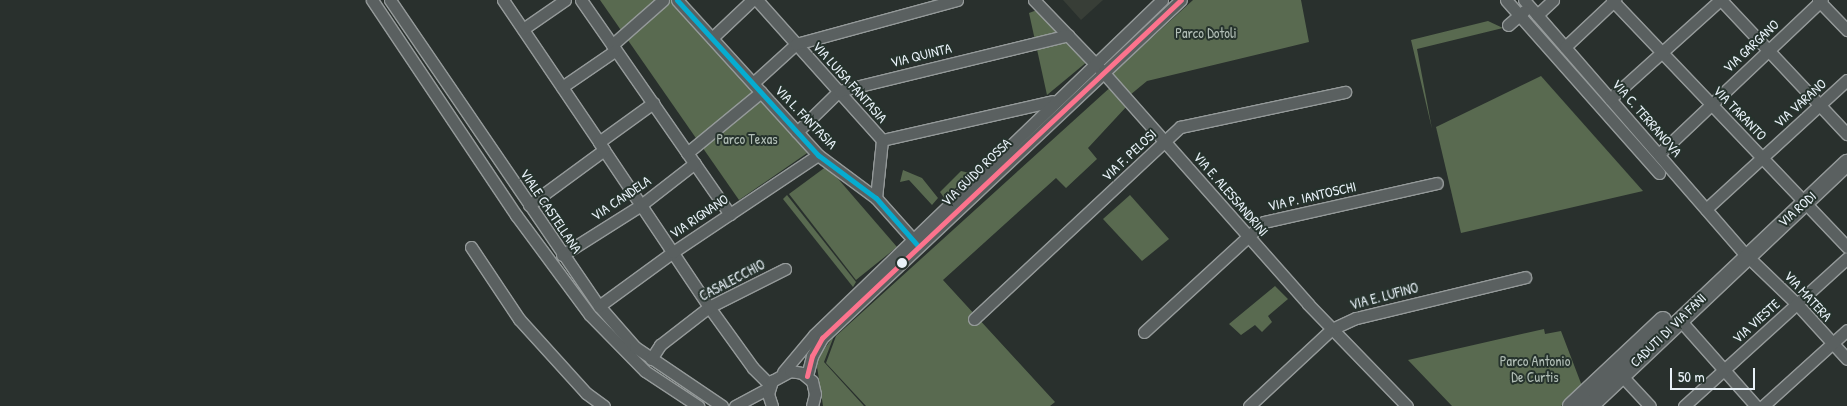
<!DOCTYPE html>
<html>
<head>
<meta charset="utf-8">
<style>
	body { margin:0 }
	#map { position:relative; width:1847px; height:406px; overflow:hidden; background:#29302d; font-family:"Patrick Hand",sans-serif }
	div>[style] { position:absolute }
	[style*='--x'] { left:calc(var(--x)*1px); top:calc(var(--y)*1px); width:calc(var(--w)*1px); rotate:calc(var(--a)*1deg) }
	.built>* { inset:0; background:#383e37 }
	.green>* { inset:0; background:#596a50 }
	.roads { filter:drop-shadow(1px 0 #959a9a) drop-shadow(-1px 0 #959a9a) drop-shadow(0 1px #959a9a) drop-shadow(0 -1px #959a9a) }
	.street>* { height:11px; margin:-5.5px; padding:0 5.5px; transform-origin:5.5px; border-radius:5.5px; background:#5a6060 }
	.secondary>* { height:16px; margin:-8px; padding:0 8px; transform-origin:8px; border-radius:8px; background:#5a6060 }
	.bus-1>* { height:5px; margin:-2.5px; padding:0 2.5px; transform-origin:2.5px; border-radius:2.5px; background:#06acd0 }
	.bus-2>* { height:5px; margin:-2.5px; padding:0 2.5px; transform-origin:2.5px; border-radius:2.5px; background:#fc738d }
	.dots>* { width:14px; height:14px; translate:-50% -50%; box-sizing:border-box; border:2px solid #26332d; border-radius:50% }
	span { translate:-50% -50%; white-space:nowrap; text-align:center; line-height:1.15; -webkit-text-stroke:4px #26332d; paint-order:stroke }
	.park-label { font-size:14px; color:#b2bfb7 }
	.street-label { font-size:14px; color:#e8f1f8 }
	.scale { position:absolute; left:1670px; top:368px; width:85px; height:22px; box-sizing:border-box; border:2px solid #e8f1f8; border-top:0; padding-left:6px; font-size:15px; line-height:18px; white-space:nowrap; color:#e8f1f8; -webkit-text-stroke:4px #26332d; paint-order:stroke }
</style>
</head>
<body>
<div id="map">
	<div class="built">
		<i style="clip-path:polygon(1063px 0,1103px 0,1081px 20px)"></i>
	</div>
	<div class="green">
		<i style="clip-path:polygon(600px 0,677px 0,813px 149px,739px 200px)"></i>
		<i style="clip-path:polygon(1193px 0,1301px 0,1309px 42px,1147px 81px,1130px 95px,1111px 75px)"></i>
		<i style="clip-path:polygon(1037px 10px,1088px 61px,1047px 95px,1029px 13px)"></i>
		<i style="clip-path:polygon(1488px 21px,1503px 28px,1417px 49px,1432px 129px,1411px 40px)"></i>
		<i style="clip-path:polygon(1541px 76px,1643px 191px,1461px 233px,1436px 127px)"></i>
		<i style="clip-path:polygon(1114px 84px,1127px 106px,1088px 148px,1097px 159px,1066px 188px,1056px 178px,943px 280px,1055px 402px,1050px 406px,866px 406px,826px 363px,836px 336px)"></i>
		<i style="clip-path:polygon(827px 166px,897px 247px,856px 280px,789px 194px)"></i>
		<i style="clip-path:polygon(903px 170px,922px 178px,938px 198px,932px 205px,909px 180px,900px 182px)"></i>
		<i style="clip-path:polygon(961px 171px,970px 173px,945px 199px,940px 192px)"></i>
		<i style="clip-path:polygon(787px 195px,856px 282px,853px 287px,783px 199px)"></i>
		<i style="clip-path:polygon(1130px 195px,1169px 239px,1142px 261px,1103px 219px)"></i>
		<i style="clip-path:polygon(1275px 286px,1288px 299px,1268px 316px,1272px 322px,1262px 332px,1255px 325px,1241px 335px,1229px 324px)"></i>
		<i style="clip-path:polygon(1544px 329px,1545px 334px,1561px 331px,1582px 386px,1561px 406px,1452px 406px,1408px 360px)"></i>
		<i style="clip-path:polygon(834px 336px,824px 362px,864px 406px,823px 406px,816px 360px)"></i>
	</div>
	<div class="roads">
		<div class="street">
			<i style="--x:372;--y:0;--w:259;--a:56.2"></i>
			<i style="--x:516;--y:215;--w:124;--a:53.5"></i>
			<i style="--x:590;--y:315;--w:78;--a:45.5"></i>
			<i style="--x:645;--y:371;--w:64;--a:33.4"></i>
			<i style="--x:390;--y:0;--w:371;--a:55.7"></i>
			<i style="--x:599;--y:306;--w:55;--a:48.7"></i>
			<i style="--x:635;--y:347;--w:105;--a:34.1"></i>
			<i style="--x:503;--y:0;--w:171;--a:55.9"></i>
			<i style="--x:581;--y:0;--w:261;--a:55.2"></i>
			<i style="--x:677;--y:0;--w:210;--a:47.7"></i>
			<i style="--x:818;--y:155;--w:72;--a:36.6"></i>
			<i style="--x:876;--y:198;--w:63;--a:48.2"></i>
			<i style="--x:757;--y:0;--w:188;--a:48.2"></i>
			<i style="--x:882;--y:140;--w:58;--a:95.9"></i>
			<i style="--x:1034;--y:0;--w:100;--a:46.2"></i>
			<i style="--x:1103;--y:72;--w:310;--a:48.5"></i>
			<i style="--x:1308;--y:304;--w:142;--a:45.9"></i>
			<i style="--x:1506;--y:0;--w:231;--a:48.5"></i>
			<i style="--x:1524;--y:0;--w:338;--a:49"></i>
			<i style="--x:1746;--y:255;--w:71;--a:43.9"></i>
			<i style="--x:1797;--y:304;--w:74;--a:47.7"></i>
			<i style="--x:1612;--y:0;--w:341;--a:46.4"></i>
			<i style="--x:1721;--y:0;--w:184;--a:46.8"></i>
			<i style="--x:1818;--y:0;--w:42;--a:46"></i>
			<i style="--x:1537;--y:15;--w:22;--a:-43"></i>
			<i style="--x:1508;--y:25;--w:21;--a:-41"></i>
			<i style="--x:523;--y:29;--w:51;--a:-34.6"></i>
			<i style="--x:712;--y:38;--w:55;--a:-43.5"></i>
			<i style="--x:612;--y:45;--w:68;--a:-41.4"></i>
			<i style="--x:1565;--y:47;--w:69;--a:-43.2"></i>
			<i style="--x:753;--y:83;--w:58;--a:-42.2"></i>
			<i style="--x:796;--y:44;--w:167;--a:-15.3"></i>
			<i style="--x:562;--y:87;--w:65;--a:-34.4"></i>
			<i style="--x:1610;--y:99;--w:148;--a:-42"></i>
			<i style="--x:797;--y:132;--w:59;--a:-44.3"></i>
			<i style="--x:839;--y:91;--w:236;--a:-13.7"></i>
			<i style="--x:882;--y:140;--w:175;--a:-12.8"></i>
			<i style="--x:604;--y:150;--w:189;--a:56.2"></i>
			<i style="--x:709;--y:307;--w:75;--a:54.2"></i>
			<i style="--x:753;--y:368;--w:24;--a:45"></i>
			<i style="--x:687;--y:153;--w:96;--a:-39.5"></i>
			<i style="--x:1659;--y:154;--w:224;--a:-43.4"></i>
			<i style="--x:529;--y:205;--w:93;--a:-36.3"></i>
			<i style="--x:604;--y:150;--w:9;--a:-122"></i>
			<i style="--x:599;--y:142;--w:67;--a:-35.8"></i>
			<i style="--x:1706;--y:209;--w:191;--a:-42.5"></i>
			<i style="--x:471;--y:247;--w:87;--a:56.3"></i>
			<i style="--x:519;--y:319;--w:100;--a:47.8"></i>
			<i style="--x:586;--y:393;--w:22;--a:36"></i>
			<i style="--x:562;--y:255;--w:93;--a:-32.3"></i>
			<i style="--x:641;--y:205;--w:68;--a:-37.9"></i>
			<i style="--x:599;--y:306;--w:92;--a:-36.1"></i>
			<i style="--x:673;--y:252;--w:174;--a:-33.8"></i>
			<i style="--x:974;--y:319;--w:282;--a:-43"></i>
			<i style="--x:1180;--y:127;--w:169;--a:-12"></i>
			<i style="--x:1679;--y:319;--w:116;--a:48.5"></i>
			<i style="--x:1144;--y:332;--w:163;--a:-42.5"></i>
			<i style="--x:1264;--y:222;--w:177;--a:-12.7"></i>
			<i style="--x:651;--y:359;--w:17;--a:-57"></i>
			<i style="--x:660;--y:345;--w:62;--a:-37.8"></i>
			<i style="--x:709;--y:307;--w:85;--a:-26.6"></i>
			<i style="--x:783;--y:372;--w:48;--a:-50"></i>
			<i style="--x:814;--y:335;--w:483;--a:-43.9"></i>
			<i style="--x:1621;--y:375;--w:42;--a:46.9"></i>
			<i style="--x:807;--y:376;--w:21;--a:-76"></i>
			<i style="--x:812;--y:356;--w:21;--a:-61"></i>
			<i style="--x:822;--y:338;--w:493;--a:-43.3"></i>
			<i style="--x:735;--y:406;--w:38;--a:-28"></i>
			<i style="--x:772;--y:406;--w:13;--a:-108"></i>
			<i style="--x:768;--y:394;--w:14;--a:-73"></i>
			<i style="--x:772;--y:381;--w:21;--a:-29"></i>
			<i style="--x:790;--y:371;--w:12;--a:9"></i>
			<i style="--x:802;--y:373;--w:13;--a:39"></i>
			<i style="--x:812;--y:381;--w:13;--a:77"></i>
			<i style="--x:815;--y:394;--w:12;--a:104"></i>
			<i style="--x:1249;--y:406;--w:113;--a:-42.9"></i>
			<i style="--x:1332;--y:329;--w:26;--a:-25"></i>
			<i style="--x:1356;--y:318;--w:174;--a:-13.6"></i>
			<i style="--x:1684;--y:406;--w:220;--a:-42.2"></i>
			<i style="--x:1763;--y:406;--w:113;--a:-42.1"></i>
		</div>
		<div class="secondary">
			<i style="--x:1571;--y:406;--w:126;--a:-43.1"></i>
			<i style="--x:1590;--y:406;--w:354;--a:-43.4"></i>
		</div>
	</div>
	<div class="bus-1">
		<i style="--x:677;--y:0;--w:210;--a:47.7"></i>
		<i style="--x:818;--y:155;--w:72;--a:36.6"></i>
		<i style="--x:876;--y:198;--w:65;--a:48.7"></i>
	</div>
	<div class="bus-2">
		<i style="--x:807;--y:376;--w:21;--a:-76"></i>
		<i style="--x:812;--y:356;--w:21;--a:-61"></i>
		<i style="--x:822;--y:338;--w:493;--a:-43.3"></i>
	</div>
	<div class="dots">
		<i style="left:902px;top:263px;background:#e8f1f8"></i>
	</div>
	<div class="park-label">
		<span style="left:1206px;top:33px">Parco Dotoli</span>
		<span style="left:747px;top:139px">Parco Texas</span>
		<span style="left:1535px;top:369px">Parco Antonio<br>De Curtis</span>
	</div>
	<div class="street-label">
		<span style="left:1751px;top:46px;rotate:-43deg">VIA GARGANO</span>
		<span style="left:921px;top:55px;rotate:-14deg">VIA QUINTA</span>
		<span style="left:850px;top:82px;rotate:48deg">VIA LUISA FANTASIA</span>
		<span style="left:1800px;top:103px;rotate:-42deg">VIA VARANO</span>
		<span style="left:1740px;top:113px;rotate:46deg">VIA TARANTO</span>
		<span style="left:806px;top:117px;rotate:46deg">VIA L. FANTASIA</span>
		<span style="left:1647px;top:118px;rotate:49deg">VIA C. TERRANOVA</span>
		<span style="left:1129px;top:155px;rotate:-43deg">VIA F. PELOSI</span>
		<span style="left:976px;top:172px;rotate:-44deg">VIA GUIDO ROSSA</span>
		<span style="left:1231px;top:194px;rotate:49deg">VIA E. ALESSANDRINI</span>
		<span style="left:1312px;top:196px;rotate:-13deg">VIA P. IANTOSCHI</span>
		<span style="left:621px;top:198px;rotate:-34deg">VIA CANDELA</span>
		<span style="left:1797px;top:209px;rotate:-42deg">VIA RODI</span>
		<span style="left:551px;top:211px;rotate:56deg">VIALE CASTELLANA</span>
		<span style="left:699px;top:216px;rotate:-34deg">VIA RIGNANO</span>
		<span style="left:732px;top:280px;rotate:-28deg">CASALECCHIO</span>
		<span style="left:1384px;top:296px;rotate:-15deg">VIA E. LUFINO</span>
		<span style="left:1808px;top:296px;rotate:47deg">VIA MATERA</span>
		<span style="left:1756px;top:321px;rotate:-42deg">VIA VIESTE</span>
		<span style="left:1668px;top:330px;rotate:-44deg">CADUTI DI VIA FANI</span>
	</div>
	<div class="scale">50 m</div>
</div>
</body>
</html>
